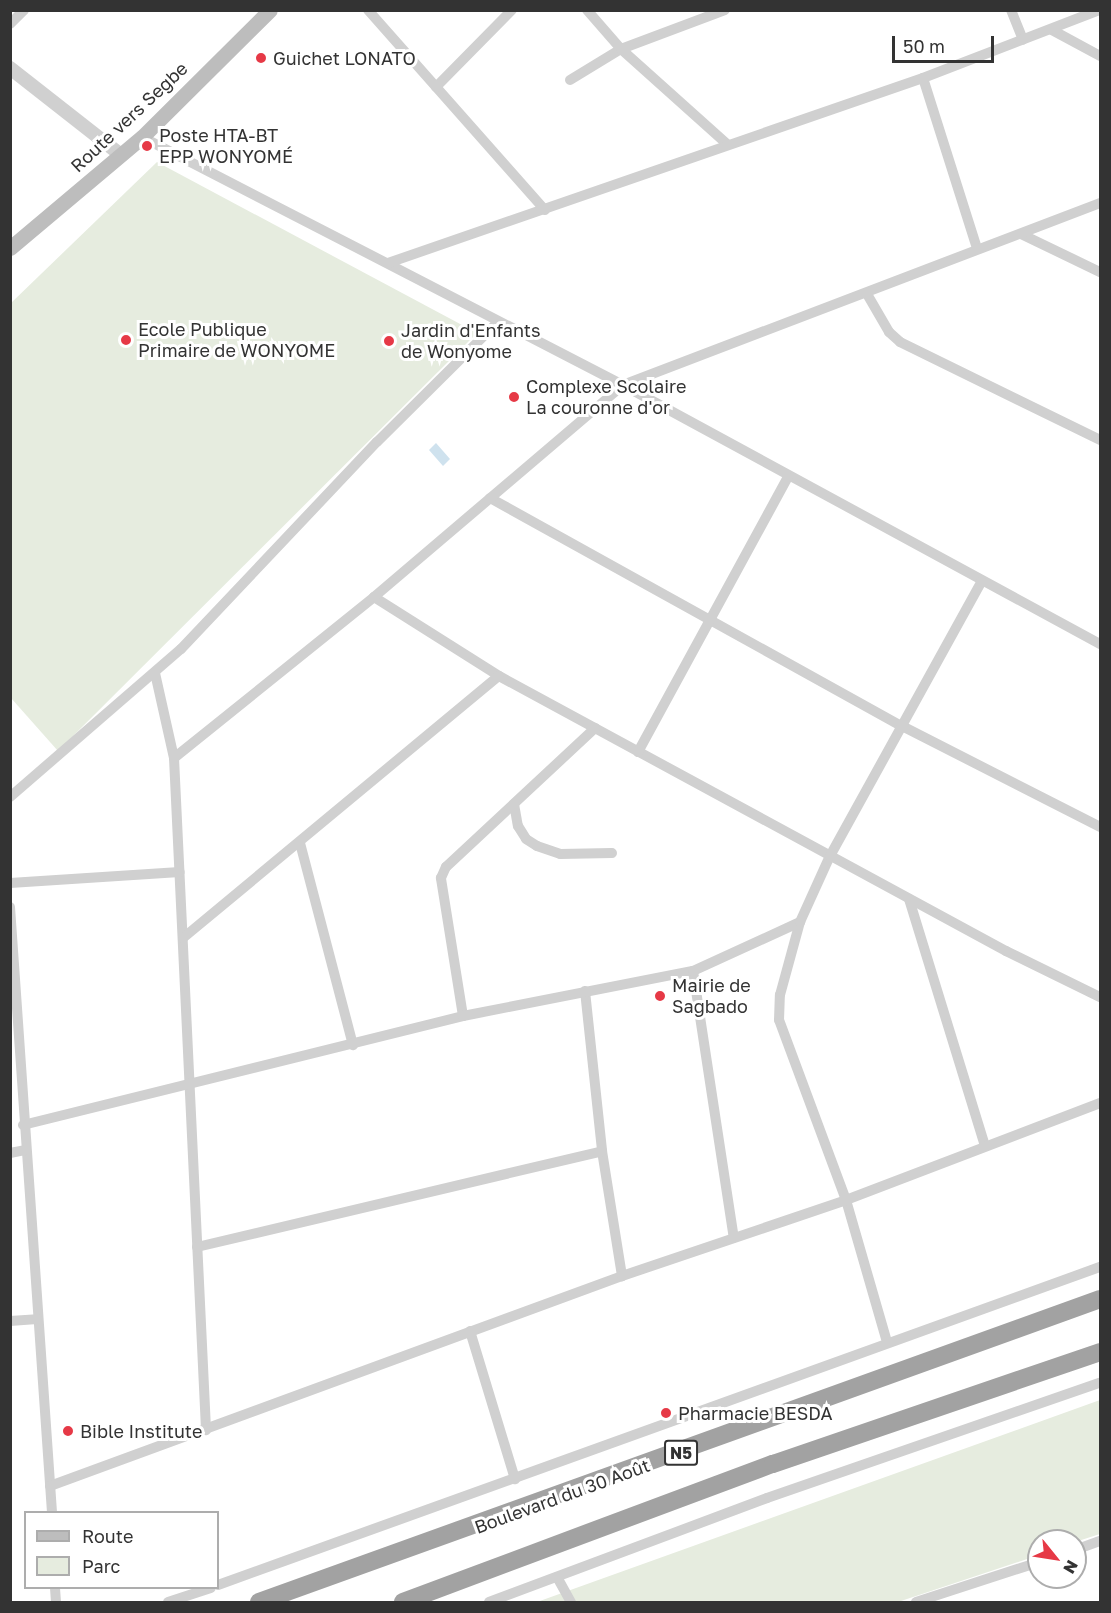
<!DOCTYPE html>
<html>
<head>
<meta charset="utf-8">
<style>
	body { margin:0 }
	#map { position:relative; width:1111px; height:1613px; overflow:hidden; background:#fff; font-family:"Golos Text",sans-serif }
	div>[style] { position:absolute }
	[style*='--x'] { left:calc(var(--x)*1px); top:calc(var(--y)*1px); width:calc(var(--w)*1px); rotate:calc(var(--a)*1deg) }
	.green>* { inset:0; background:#e6ecdf }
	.water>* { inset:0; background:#cfe2ee }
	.minor>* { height:10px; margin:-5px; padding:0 5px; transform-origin:5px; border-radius:5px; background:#d0d0d0 }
	.tertiary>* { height:14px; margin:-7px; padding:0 7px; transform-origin:7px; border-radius:7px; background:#d0d0d0 }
	.secondary>* { height:15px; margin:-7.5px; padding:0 7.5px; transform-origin:7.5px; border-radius:7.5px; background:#bdbdbd }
	.trunk>* { height:18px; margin:-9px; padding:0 9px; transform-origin:9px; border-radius:9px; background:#a2a2a2 }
	.dots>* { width:16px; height:16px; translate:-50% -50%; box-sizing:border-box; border:3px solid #fff; border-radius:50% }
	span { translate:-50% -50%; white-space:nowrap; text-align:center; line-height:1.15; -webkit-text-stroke:6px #fff; paint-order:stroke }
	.shield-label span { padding:2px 4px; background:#fff; border:2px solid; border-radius:4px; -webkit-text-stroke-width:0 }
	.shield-label { font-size:16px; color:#333; font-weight:700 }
	.poi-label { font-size:18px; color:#333 }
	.left { translate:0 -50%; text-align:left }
	.street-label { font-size:18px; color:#333 }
	.frame { position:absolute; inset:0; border:12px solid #333; pointer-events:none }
	.legend { position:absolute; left:24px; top:1511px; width:195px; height:78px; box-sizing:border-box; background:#fff; border:2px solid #adadad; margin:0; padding:8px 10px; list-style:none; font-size:18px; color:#333 }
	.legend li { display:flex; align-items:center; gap:12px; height:30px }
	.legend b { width:30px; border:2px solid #adadad }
	.north { position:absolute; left:1027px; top:1529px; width:60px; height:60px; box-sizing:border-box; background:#fff; border:2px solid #adadad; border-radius:50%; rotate:120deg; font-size:16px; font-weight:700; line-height:24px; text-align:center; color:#333 }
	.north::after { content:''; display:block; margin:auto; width:21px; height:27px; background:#e63946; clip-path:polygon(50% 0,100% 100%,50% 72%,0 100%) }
	.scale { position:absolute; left:892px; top:36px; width:102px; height:27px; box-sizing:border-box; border:3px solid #333; border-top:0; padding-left:8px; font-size:18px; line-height:21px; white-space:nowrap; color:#333; -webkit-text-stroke:4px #fff; paint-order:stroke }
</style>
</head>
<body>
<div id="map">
	<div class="green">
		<i style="clip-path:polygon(157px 162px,477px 333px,58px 751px,11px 698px,11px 303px)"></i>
		<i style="clip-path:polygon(1100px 1400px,1100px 1534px,1075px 1542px,1039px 1541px,1039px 1555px,898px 1602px,537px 1602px)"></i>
	</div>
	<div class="water">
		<i style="clip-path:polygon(436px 443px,450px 459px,443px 466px,429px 450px)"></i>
	</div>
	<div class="minor">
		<i style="--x:368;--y:10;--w:267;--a:48.5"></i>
		<i style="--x:587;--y:10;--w:52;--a:48.9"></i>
		<i style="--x:621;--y:49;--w:142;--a:41.9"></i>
		<i style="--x:1011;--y:10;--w:32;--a:68"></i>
		<i style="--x:10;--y:24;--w:20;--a:-45"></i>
		<i style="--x:1052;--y:30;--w:55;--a:28.4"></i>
		<i style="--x:923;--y:78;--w:178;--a:72.4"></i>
		<i style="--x:570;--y:80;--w:60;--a:-31.3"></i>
		<i style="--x:621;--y:49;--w:111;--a:-20.6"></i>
		<i style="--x:436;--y:87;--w:108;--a:-45.4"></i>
		<i style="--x:142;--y:137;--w:541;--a:27.28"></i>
		<i style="--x:623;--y:385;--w:543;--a:28.5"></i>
		<i style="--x:1021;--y:234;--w:88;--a:25.7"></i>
		<i style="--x:388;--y:263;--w:566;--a:-19.08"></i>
		<i style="--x:923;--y:78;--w:189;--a:-21.1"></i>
		<i style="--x:867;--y:294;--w:44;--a:59.9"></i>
		<i style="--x:889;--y:332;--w:15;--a:42"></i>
		<i style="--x:900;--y:342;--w:223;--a:26.1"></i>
		<i style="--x:490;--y:498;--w:471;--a:29"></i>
		<i style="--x:902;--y:726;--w:222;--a:27"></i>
		<i style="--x:374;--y:597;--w:148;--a:32.3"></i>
		<i style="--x:499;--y:676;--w:577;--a:28.48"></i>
		<i style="--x:1006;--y:951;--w:105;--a:26.1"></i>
		<i style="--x:155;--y:673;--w:87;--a:77.4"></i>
		<i style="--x:174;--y:758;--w:673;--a:87.27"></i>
		<i style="--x:638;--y:752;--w:313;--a:-61.4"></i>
		<i style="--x:174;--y:758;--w:257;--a:-38.8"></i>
		<i style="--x:374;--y:597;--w:327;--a:-40.4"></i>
		<i style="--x:623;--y:385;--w:511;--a:-20.88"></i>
		<i style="--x:10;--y:797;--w:226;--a:-40.9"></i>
		<i style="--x:181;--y:649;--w:285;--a:-46.6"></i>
		<i style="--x:377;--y:442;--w:170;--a:-44.8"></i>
		<i style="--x:514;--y:804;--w:22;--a:80"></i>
		<i style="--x:518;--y:826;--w:15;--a:58"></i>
		<i style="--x:526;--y:839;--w:13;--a:32"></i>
		<i style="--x:537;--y:846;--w:24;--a:19"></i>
		<i style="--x:560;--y:854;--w:52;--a:-1.1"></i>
		<i style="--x:300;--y:843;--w:209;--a:75.3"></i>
		<i style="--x:10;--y:883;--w:170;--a:-3.7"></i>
		<i style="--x:909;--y:899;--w:258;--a:72.9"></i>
		<i style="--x:10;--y:907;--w:606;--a:86.03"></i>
		<i style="--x:183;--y:938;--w:410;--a:-39.7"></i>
		<i style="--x:693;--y:971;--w:270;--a:81.3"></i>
		<i style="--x:585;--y:991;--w:161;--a:83.9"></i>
		<i style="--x:602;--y:1151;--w:127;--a:80.9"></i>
		<i style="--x:463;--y:1016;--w:140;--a:-99.1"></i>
		<i style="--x:441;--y:878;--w:12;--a:-66"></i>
		<i style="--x:446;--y:867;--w:204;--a:-43"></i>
		<i style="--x:23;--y:1125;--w:453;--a:-13.9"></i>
		<i style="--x:463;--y:1016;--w:234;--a:-11.1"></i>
		<i style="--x:693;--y:971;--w:118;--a:-24.6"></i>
		<i style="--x:10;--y:1153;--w:15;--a:-11"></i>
		<i style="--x:197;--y:1247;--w:416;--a:-13.3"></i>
		<i style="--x:10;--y:1321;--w:27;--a:-4"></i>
		<i style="--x:470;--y:1331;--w:155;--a:73.1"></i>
		<i style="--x:887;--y:1342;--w:148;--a:-106.1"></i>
		<i style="--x:846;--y:1200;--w:192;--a:-110.4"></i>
		<i style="--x:779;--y:1020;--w:25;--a:-88"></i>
		<i style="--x:780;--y:995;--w:76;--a:-74.7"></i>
		<i style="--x:800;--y:922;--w:72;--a:-65.6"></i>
		<i style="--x:830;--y:856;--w:314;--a:-61.1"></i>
		<i style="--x:50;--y:1486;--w:609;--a:-20.16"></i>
		<i style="--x:622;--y:1276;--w:237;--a:-18.7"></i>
		<i style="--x:846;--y:1200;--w:272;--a:-20.9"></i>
		<i style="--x:1075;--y:1550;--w:27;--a:-20"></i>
		<i style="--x:557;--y:1577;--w:29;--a:61"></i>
		<i style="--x:218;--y:1585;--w:938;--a:-19.83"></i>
		<i style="--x:55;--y:1588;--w:14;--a:86"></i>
		<i style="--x:168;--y:1602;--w:45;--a:-18"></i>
		<i style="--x:489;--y:1602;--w:297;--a:-20.5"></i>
		<i style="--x:767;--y:1498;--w:352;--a:-19.1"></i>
		<i style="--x:916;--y:1602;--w:129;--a:-18"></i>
	</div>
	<div class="tertiary">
		<i style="--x:10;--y:68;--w:141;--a:38.1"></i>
	</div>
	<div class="secondary">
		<i style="--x:10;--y:248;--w:172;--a:-40.1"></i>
		<i style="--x:142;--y:137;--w:180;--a:-44.8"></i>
	</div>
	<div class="trunk">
		<i style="--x:259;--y:1602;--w:894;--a:-19.81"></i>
		<i style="--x:403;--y:1602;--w:395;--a:-20.5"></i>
		<i style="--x:773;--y:1464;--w:346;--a:-18.9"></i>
	</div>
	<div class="dots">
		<i style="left:261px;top:58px;background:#e63946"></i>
		<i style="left:147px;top:146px;background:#e63946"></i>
		<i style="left:126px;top:340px;background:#e63946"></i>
		<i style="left:389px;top:341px;background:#e63946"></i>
		<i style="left:514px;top:397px;background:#e63946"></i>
		<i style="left:660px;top:996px;background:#e63946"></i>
		<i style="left:666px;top:1413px;background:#e63946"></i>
		<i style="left:68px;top:1431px;background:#e63946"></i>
	</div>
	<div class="shield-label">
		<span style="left:681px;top:1453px">N5</span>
	</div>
	<div class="poi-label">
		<span class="left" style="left:273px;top:58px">Guichet LONATO</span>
		<span class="left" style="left:159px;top:146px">Poste HTA-BT<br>EPP WONYOMÉ</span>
		<span class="left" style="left:138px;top:340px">Ecole Publique<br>Primaire de WONYOME</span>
		<span class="left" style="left:401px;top:341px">Jardin d'Enfants<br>de Wonyome</span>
		<span class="left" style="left:526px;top:397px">Complexe Scolaire<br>La couronne d'or</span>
		<span class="left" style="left:672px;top:996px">Mairie de<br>Sagbado</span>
		<span class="left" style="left:678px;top:1413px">Pharmacie BESDA</span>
		<span class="left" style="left:80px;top:1431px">Bible Institute</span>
	</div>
	<div class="street-label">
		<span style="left:129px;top:117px;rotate:-43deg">Route vers Segbe</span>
		<span style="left:562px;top:1496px;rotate:-20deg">Boulevard du 30 Août</span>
	</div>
	<div class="frame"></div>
	<ul class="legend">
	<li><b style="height:8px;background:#bdbdbd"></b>Route</li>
	<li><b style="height:16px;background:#e6ecdf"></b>Parc</li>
	</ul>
	<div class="north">N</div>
	<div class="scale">50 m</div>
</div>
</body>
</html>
